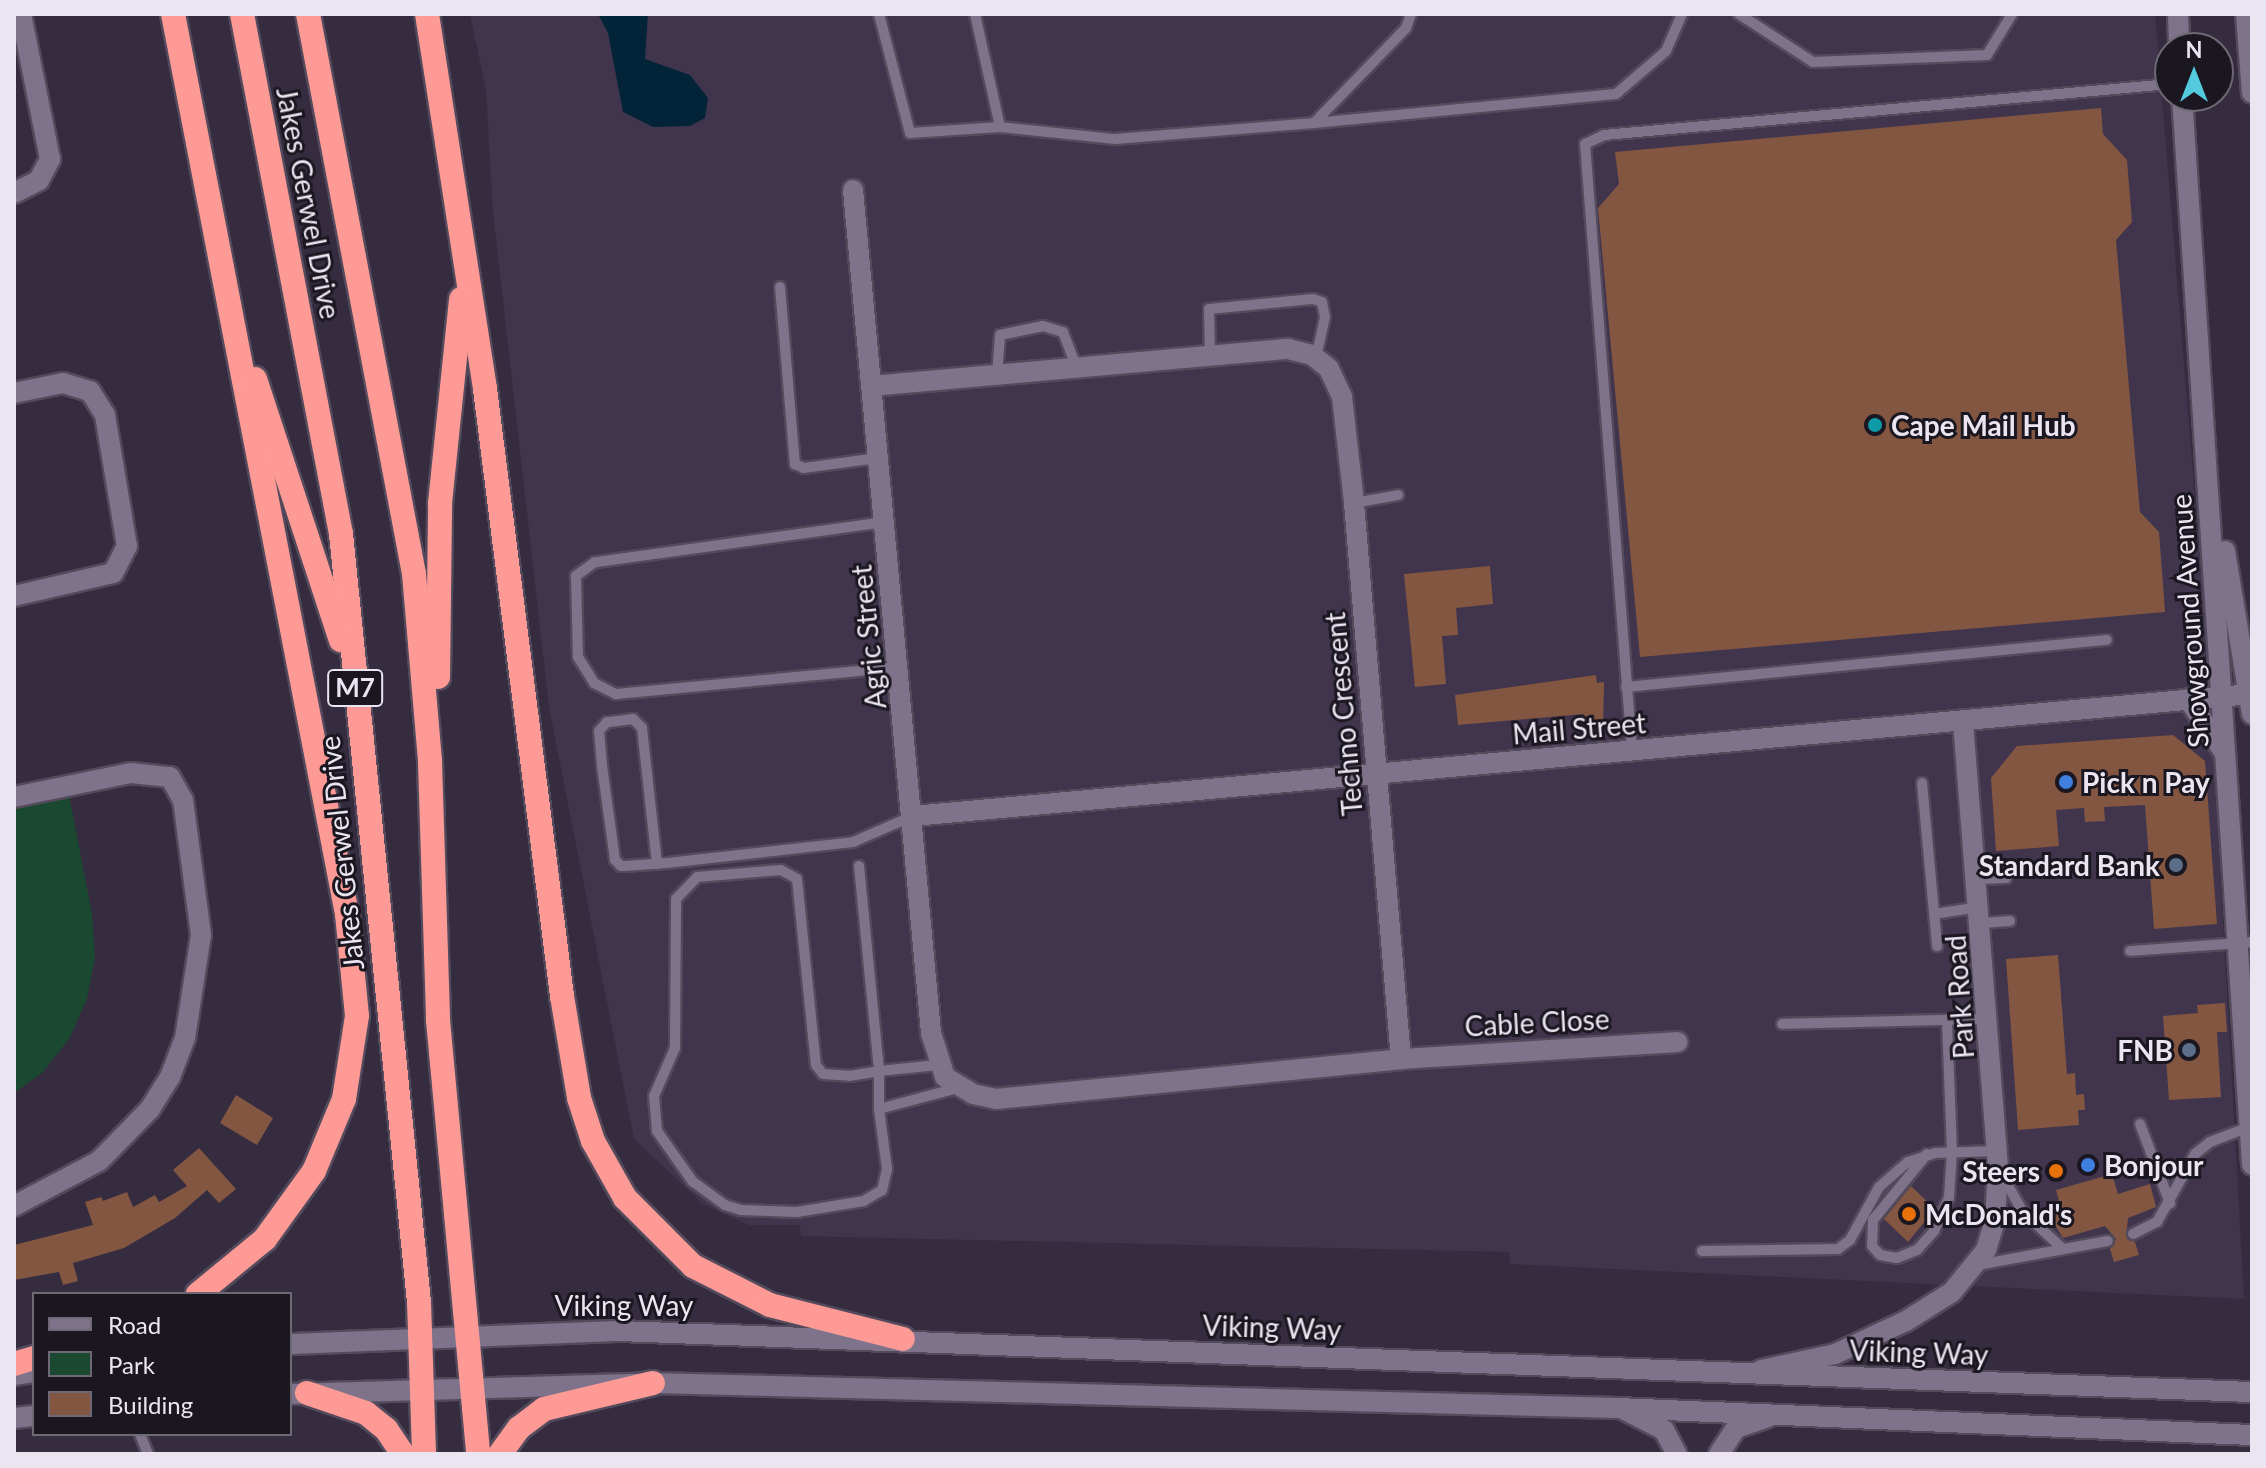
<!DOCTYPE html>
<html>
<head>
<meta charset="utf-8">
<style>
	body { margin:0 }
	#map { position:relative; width:2266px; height:1468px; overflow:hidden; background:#362c40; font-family:Lato,sans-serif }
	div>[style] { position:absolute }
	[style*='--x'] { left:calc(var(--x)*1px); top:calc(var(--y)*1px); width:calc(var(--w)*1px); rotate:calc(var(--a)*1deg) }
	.built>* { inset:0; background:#41354e }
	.green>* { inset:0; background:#1a4830 }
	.water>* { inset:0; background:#032438 }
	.building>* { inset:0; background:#835642 }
	.roads { filter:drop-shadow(2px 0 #534a5c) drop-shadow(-2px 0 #534a5c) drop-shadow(0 2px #534a5c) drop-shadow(0 -2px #534a5c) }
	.lane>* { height:10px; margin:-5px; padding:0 5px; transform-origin:5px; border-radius:5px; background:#7e738a }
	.street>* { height:20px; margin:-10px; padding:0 10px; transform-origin:10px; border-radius:10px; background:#7e738a }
	.secondary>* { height:20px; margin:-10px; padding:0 10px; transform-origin:10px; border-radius:10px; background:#7e738a }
	.highway>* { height:24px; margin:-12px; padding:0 12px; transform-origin:12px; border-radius:12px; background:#fd9a95 }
	.dots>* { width:22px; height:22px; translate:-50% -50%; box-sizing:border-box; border:4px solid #1b1720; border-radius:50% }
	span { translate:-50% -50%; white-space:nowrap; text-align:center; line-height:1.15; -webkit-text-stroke:6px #1b1720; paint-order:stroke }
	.shield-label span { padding:2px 6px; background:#1b1720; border:2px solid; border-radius:6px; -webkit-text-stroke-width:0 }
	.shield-label { font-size:26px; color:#ebe5f2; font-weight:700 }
	.street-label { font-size:28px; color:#ebe5f2 }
	.poi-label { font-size:28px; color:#ebe5f2; font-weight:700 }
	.left { translate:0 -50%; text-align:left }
	.right { translate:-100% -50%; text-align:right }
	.frame { position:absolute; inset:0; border:16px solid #ebe5f2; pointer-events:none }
	.legend { position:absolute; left:32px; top:1292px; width:260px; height:144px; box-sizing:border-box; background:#1b1720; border:2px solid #6e6974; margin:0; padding:10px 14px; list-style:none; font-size:24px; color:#ebe5f2 }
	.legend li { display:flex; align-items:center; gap:16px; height:40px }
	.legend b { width:40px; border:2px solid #6e6974 }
	.north { position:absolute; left:2154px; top:32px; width:80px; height:80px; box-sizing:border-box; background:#1b1720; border:2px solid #6e6974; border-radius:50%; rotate:0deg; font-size:22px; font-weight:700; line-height:32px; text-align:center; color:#ebe5f2 }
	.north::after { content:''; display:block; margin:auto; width:28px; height:36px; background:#54cade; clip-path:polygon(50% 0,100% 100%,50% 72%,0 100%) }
</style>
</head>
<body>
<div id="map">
	<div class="built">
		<i style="clip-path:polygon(470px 14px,2155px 14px,2209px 668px,2244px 1299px,1510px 1264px,1509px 1252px,801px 1236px,800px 1225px,749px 1225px,703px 1204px,634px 1139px,549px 707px,493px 212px,486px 90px)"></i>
	</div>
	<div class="green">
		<i style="clip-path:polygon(69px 795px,92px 914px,95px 958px,87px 999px,69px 1039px,42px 1073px,14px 1093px,14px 806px)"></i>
	</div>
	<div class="water">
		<i style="clip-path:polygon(598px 14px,648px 14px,645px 59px,690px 75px,708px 98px,705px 118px,690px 126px,653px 127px,623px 112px,608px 33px)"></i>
	</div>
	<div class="building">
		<i style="clip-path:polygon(2101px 108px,2103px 134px,2127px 160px,2132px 222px,2116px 240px,2140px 512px,2159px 532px,2165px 612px,1640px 657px,1598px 208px,1619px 184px,1615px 152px)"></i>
		<i style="clip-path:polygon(1490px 566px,1493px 604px,1456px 608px,1458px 635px,1442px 636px,1446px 684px,1415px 687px,1404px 574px)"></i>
		<i style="clip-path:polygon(1596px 675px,1597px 683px,1604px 682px,1603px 725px,1586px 727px,1584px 714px,1458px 725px,1455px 695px)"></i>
		<i style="clip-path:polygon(2173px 735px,2205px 761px,2217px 924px,2154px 929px,2145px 805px,2104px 807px,2105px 821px,2085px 822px,2084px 808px,2056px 810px,2059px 846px,1996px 851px,1991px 778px,2017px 746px)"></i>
		<i style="clip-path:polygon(2058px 955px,2067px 1074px,2075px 1073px,2076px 1095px,2084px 1094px,2085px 1110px,2078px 1110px,2079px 1125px,2018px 1130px,2006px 959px)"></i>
		<i style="clip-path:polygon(2225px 1003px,2227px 1032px,2217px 1032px,2221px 1097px,2169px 1100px,2163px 1016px,2198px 1013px,2197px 1005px)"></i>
		<i style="clip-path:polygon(236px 1095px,273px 1118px,257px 1145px,220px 1123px)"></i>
		<i style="clip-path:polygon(199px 1148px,236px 1189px,219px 1203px,207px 1190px,175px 1218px,124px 1248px,73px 1263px,78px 1281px,63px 1285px,59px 1272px,14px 1280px,14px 1245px,93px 1225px,85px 1202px,101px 1197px,103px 1201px,127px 1192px,133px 1207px,155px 1195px,159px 1202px,187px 1186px,173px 1170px)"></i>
		<i style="clip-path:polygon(2112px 1174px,2118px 1194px,2150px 1184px,2156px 1207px,2128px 1218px,2126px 1237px,2135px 1242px,2139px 1255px,2114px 1262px,2110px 1249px,2116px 1239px,2105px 1226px,2063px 1238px,2049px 1215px,2062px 1212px,2056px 1190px)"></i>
		<i style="clip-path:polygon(1911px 1186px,1935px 1209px,1908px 1242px,1884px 1219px)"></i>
	</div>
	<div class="roads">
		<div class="lane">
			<i style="--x:879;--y:14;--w:123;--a:75.4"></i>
			<i style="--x:910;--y:133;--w:90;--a:-3.8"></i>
			<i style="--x:975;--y:14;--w:116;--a:77.5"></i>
			<i style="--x:1000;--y:127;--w:116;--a:6"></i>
			<i style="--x:1115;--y:139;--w:200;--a:-4.6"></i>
			<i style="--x:1314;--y:123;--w:132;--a:-45.9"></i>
			<i style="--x:1406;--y:28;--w:15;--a:-70"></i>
			<i style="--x:1739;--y:14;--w:88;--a:33"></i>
			<i style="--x:1813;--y:62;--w:174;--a:-2.3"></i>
			<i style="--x:1987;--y:55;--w:48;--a:-58.6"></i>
			<i style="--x:1314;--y:123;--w:303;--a:-5.5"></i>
			<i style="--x:1616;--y:94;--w:66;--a:-40.7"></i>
			<i style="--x:1666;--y:51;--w:40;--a:-66.6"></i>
			<i style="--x:780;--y:287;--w:178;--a:85.2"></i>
			<i style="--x:795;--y:464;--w:10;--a:24"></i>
			<i style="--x:804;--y:468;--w:75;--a:-7.7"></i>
			<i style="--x:1210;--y:356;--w:47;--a:-91.2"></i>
			<i style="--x:1209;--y:309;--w:104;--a:-5.5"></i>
			<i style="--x:1313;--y:299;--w:9;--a:18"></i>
			<i style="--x:1322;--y:302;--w:15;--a:79"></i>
			<i style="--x:1325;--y:317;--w:41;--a:102.7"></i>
			<i style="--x:997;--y:375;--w:40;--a:-85.7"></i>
			<i style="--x:1000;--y:335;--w:44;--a:-11.8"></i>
			<i style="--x:1043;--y:326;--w:21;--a:17"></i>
			<i style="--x:1063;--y:332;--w:39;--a:69"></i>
			<i style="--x:1354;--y:503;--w:45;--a:-10.3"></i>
			<i style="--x:885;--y:522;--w:293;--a:172.1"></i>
			<i style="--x:595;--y:562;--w:24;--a:144"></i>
			<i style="--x:576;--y:576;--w:81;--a:88.6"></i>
			<i style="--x:578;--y:657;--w:31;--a:58"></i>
			<i style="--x:594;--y:683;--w:25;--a:27"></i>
			<i style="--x:616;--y:694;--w:284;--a:-5.4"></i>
			<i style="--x:1626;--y:687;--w:483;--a:-5.6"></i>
			<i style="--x:1632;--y:750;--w:608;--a:-94.43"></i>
			<i style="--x:1585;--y:144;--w:21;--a:-25"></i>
			<i style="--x:1604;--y:135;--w:568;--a:-5.15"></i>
			<i style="--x:1922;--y:783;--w:164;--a:84.7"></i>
			<i style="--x:657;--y:864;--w:137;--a:-96.3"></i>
			<i style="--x:642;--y:728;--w:13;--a:-135"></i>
			<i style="--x:633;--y:719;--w:26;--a:173"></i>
			<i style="--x:607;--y:722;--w:12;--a:132"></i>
			<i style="--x:599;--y:731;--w:35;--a:85"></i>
			<i style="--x:602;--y:766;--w:95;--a:82.1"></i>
			<i style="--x:615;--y:860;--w:8;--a:45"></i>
			<i style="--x:621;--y:866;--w:4;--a:0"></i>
			<i style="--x:625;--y:866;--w:42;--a:-4.1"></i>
			<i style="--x:667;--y:863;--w:187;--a:-6.4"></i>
			<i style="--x:853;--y:842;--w:65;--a:-23.4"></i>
			<i style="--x:859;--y:866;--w:206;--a:84.4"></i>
			<i style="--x:879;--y:1071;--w:38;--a:90"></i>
			<i style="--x:879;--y:1109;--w:61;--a:82.4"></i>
			<i style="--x:887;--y:1169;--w:22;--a:103"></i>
			<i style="--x:882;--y:1190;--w:21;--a:149"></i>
			<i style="--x:864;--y:1201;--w:68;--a:170.7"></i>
			<i style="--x:797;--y:1212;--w:56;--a:-178"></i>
			<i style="--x:741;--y:1210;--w:17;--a:-163"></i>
			<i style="--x:725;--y:1205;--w:39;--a:-144"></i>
			<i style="--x:693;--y:1182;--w:62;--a:-125.2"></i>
			<i style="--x:657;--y:1131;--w:35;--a:-95"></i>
			<i style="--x:654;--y:1096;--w:52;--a:-66.4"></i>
			<i style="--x:675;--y:1048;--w:149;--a:-89.6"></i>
			<i style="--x:676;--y:899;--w:30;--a:-46"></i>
			<i style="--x:697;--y:877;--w:84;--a:-4.8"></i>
			<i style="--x:781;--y:870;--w:18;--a:29"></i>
			<i style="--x:797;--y:879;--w:187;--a:84.2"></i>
			<i style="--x:816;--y:1065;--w:11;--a:52"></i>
			<i style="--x:823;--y:1074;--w:26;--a:4"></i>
			<i style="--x:849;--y:1076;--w:30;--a:-9"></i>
			<i style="--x:879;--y:1071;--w:59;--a:-5.8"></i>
			<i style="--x:1978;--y:879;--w:28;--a:-2"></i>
			<i style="--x:1934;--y:914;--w:47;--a:-8.7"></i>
			<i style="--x:1982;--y:923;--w:28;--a:-4"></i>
			<i style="--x:2130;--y:951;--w:122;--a:-4.2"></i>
			<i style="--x:1782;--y:1024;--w:206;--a:-1.4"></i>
			<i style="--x:879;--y:1109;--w:82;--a:-14.9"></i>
			<i style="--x:2140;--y:1124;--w:85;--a:69.2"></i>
			<i style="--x:1927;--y:1154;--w:85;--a:129.3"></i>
			<i style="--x:1873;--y:1220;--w:26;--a:92"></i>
			<i style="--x:1872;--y:1246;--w:12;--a:48"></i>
			<i style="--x:1880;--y:1255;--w:17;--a:10"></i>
			<i style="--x:1897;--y:1258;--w:22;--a:-22"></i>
			<i style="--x:1917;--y:1250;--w:25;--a:-48"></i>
			<i style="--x:1934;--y:1231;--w:37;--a:-66"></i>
			<i style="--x:1949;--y:1197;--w:45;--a:-86.2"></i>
			<i style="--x:1952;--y:1152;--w:132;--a:-92.2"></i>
			<i style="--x:2001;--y:1173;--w:45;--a:60.6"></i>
			<i style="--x:2023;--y:1212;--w:54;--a:42.8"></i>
			<i style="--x:2133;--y:1234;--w:27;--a:-27"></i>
			<i style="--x:2157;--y:1222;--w:78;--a:-60.8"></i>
			<i style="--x:2195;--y:1154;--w:19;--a:-39"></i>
			<i style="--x:2210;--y:1142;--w:45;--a:-20.9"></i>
			<i style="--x:1702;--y:1251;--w:136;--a:-0.8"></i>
			<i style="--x:1838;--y:1249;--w:15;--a:-37"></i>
			<i style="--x:1850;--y:1240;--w:60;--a:-61.3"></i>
			<i style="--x:1879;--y:1187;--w:38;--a:-41"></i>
			<i style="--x:1908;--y:1162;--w:28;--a:-18"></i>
			<i style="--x:1935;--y:1153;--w:61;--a:-1.9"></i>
			<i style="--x:1978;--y:1265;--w:132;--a:-10.5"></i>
			<i style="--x:140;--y:1434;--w:22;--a:68"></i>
		</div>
		<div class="street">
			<i style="--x:2178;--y:14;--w:34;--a:88"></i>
			<i style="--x:2246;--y:14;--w:79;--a:85.7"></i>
			<i style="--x:2182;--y:96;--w:1071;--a:86.25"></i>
			<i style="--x:853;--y:190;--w:847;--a:84.71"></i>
			<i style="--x:931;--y:1033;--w:46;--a:72.3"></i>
			<i style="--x:945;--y:1077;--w:33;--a:31"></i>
			<i style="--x:973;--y:1094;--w:24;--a:12"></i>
			<i style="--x:996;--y:1099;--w:407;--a:-5.6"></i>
			<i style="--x:1401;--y:1059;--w:277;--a:-3.5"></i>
			<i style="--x:14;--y:193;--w:28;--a:-27"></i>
			<i style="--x:39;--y:180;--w:24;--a:-62"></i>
			<i style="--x:50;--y:159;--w:148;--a:-101.3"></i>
			<i style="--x:871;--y:386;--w:419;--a:-5.1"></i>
			<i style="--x:1288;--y:349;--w:25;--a:14"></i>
			<i style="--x:1312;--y:355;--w:22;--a:39"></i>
			<i style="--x:1329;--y:369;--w:31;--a:65"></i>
			<i style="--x:1342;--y:397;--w:107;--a:83.5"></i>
			<i style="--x:1354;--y:503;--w:558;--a:85.17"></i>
			<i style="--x:14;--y:393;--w:50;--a:-11.5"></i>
			<i style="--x:63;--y:383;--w:28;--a:17"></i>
			<i style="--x:90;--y:391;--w:28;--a:58"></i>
			<i style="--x:105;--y:415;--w:133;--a:80.5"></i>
			<i style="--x:127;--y:546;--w:30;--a:117"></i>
			<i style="--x:113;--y:573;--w:102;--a:166.9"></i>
			<i style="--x:2225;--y:551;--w:165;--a:80.6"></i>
			<i style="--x:2188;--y:699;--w:64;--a:55.8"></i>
			<i style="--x:14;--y:797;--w:119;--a:-11.6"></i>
			<i style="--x:131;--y:773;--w:39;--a:6"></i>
			<i style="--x:170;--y:777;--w:26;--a:61"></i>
			<i style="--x:183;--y:800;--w:136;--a:82.4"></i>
			<i style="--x:201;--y:935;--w:104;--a:98.8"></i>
			<i style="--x:185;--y:1038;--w:42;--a:111"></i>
			<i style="--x:170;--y:1077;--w:38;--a:122"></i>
			<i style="--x:150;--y:1109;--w:73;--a:134.4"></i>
			<i style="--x:99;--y:1161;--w:96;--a:152.1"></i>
			<i style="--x:913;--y:816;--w:1343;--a:-5.21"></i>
			<i style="--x:1761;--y:1370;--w:76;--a:-12.2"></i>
			<i style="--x:1835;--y:1354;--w:78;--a:-24.9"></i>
			<i style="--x:1906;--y:1321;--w:54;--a:-32.2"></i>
			<i style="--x:1952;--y:1292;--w:54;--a:-51"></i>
			<i style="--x:1986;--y:1250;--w:30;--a:-73"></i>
			<i style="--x:1995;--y:1221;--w:54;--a:-86.8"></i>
			<i style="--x:1998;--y:1167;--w:444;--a:-94.5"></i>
			<i style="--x:1625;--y:1410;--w:44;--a:27.1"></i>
			<i style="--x:1664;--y:1430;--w:27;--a:62"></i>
			<i style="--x:1719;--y:1454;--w:31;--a:-57"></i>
			<i style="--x:1736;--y:1428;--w:34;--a:-19"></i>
		</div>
		<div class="secondary">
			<i style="--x:290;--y:1344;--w:329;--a:-2.3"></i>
			<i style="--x:619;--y:1331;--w:1634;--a:2.14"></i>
			<i style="--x:14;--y:1375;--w:20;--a:-9"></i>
			<i style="--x:290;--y:1394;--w:363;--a:-1.7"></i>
			<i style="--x:653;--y:1383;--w:965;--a:1.48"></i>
			<i style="--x:1618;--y:1408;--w:635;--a:2.44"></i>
			<i style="--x:14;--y:1418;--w:20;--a:-6"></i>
		</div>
		<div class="highway">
			<i style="--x:173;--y:14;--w:917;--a:79.06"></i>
			<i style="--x:347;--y:914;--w:102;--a:84.4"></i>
			<i style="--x:357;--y:1016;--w:84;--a:98.9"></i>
			<i style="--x:344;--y:1099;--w:78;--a:112.6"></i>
			<i style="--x:314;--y:1171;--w:84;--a:125.8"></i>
			<i style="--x:265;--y:1239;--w:87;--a:140.6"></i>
			<i style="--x:242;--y:14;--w:529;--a:79.22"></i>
			<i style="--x:341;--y:534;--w:772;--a:84.2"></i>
			<i style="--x:419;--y:1302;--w:152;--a:88.1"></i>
			<i style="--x:308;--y:14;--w:570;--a:79.28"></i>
			<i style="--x:414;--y:574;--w:189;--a:85.1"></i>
			<i style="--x:430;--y:762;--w:258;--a:88.2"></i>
			<i style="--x:438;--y:1020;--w:436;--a:84.7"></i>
			<i style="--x:427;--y:14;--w:379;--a:81.2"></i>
			<i style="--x:485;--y:389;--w:612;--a:82.77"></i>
			<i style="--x:562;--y:996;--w:103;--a:80.5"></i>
			<i style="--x:579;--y:1098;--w:45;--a:72"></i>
			<i style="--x:593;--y:1141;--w:65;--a:60.7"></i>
			<i style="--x:625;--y:1198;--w:96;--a:45"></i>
			<i style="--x:693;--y:1266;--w:86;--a:26.9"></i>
			<i style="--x:770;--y:1305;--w:137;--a:14.3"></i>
			<i style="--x:255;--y:379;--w:275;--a:71.8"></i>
			<i style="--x:438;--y:677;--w:174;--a:-89.3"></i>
			<i style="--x:440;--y:503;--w:205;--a:-84.1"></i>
			<i style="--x:14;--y:1364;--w:21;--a:-17"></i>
			<i style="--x:307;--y:1393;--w:62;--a:18.7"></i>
			<i style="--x:366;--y:1413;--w:26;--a:39"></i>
			<i style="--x:386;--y:1429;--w:30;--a:56"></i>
			<i style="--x:500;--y:1454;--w:32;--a:-54"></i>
			<i style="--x:519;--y:1428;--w:31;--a:-37"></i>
			<i style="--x:544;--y:1409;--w:112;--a:-13.4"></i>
		</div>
	</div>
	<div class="dots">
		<i style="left:1875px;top:425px;background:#0f9aa8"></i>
		<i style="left:2066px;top:782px;background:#3f7fe0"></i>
		<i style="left:2176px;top:865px;background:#5c6f8a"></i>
		<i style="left:2189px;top:1050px;background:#5c6f8a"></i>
		<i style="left:2088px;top:1165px;background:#3f7fe0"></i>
		<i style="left:2056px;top:1171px;background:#e8710a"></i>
		<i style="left:1909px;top:1214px;background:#e8710a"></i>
	</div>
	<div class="shield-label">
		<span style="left:355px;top:688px">M7</span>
	</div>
	<div class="street-label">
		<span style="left:309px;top:203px;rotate:79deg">Jakes Gerwel Drive</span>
		<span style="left:2189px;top:621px;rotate:-94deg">Showground Avenue</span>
		<span style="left:868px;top:637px;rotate:-96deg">Agric Street</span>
		<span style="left:1343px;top:714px;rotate:-95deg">Techno Crescent</span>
		<span style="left:1579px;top:728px;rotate:-5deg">Mail Street</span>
		<span style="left:341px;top:853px;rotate:-96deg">Jakes Gerwel Drive</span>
		<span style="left:1959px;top:997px;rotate:-94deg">Park Road</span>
		<span style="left:1537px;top:1022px;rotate:-3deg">Cable Close</span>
		<span style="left:624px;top:1305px">Viking Way</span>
		<span style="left:1272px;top:1327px;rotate:2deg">Viking Way</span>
		<span style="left:1919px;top:1352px;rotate:2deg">Viking Way</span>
	</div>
	<div class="poi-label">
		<span class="left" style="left:1891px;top:425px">Cape Mail Hub</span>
		<span class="left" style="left:2082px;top:782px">Pick n Pay</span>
		<span class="right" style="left:2160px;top:865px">Standard Bank</span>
		<span class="right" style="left:2173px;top:1050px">FNB</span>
		<span class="left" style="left:2104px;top:1165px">Bonjour</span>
		<span class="right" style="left:2040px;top:1171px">Steers</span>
		<span class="left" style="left:1925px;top:1214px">McDonald's</span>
	</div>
	<div class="frame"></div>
	<ul class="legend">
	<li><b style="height:10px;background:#7e738a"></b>Road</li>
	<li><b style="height:22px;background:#1a4830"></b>Park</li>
	<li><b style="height:22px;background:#835642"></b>Building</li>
	</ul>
	<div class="north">N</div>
</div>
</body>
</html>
